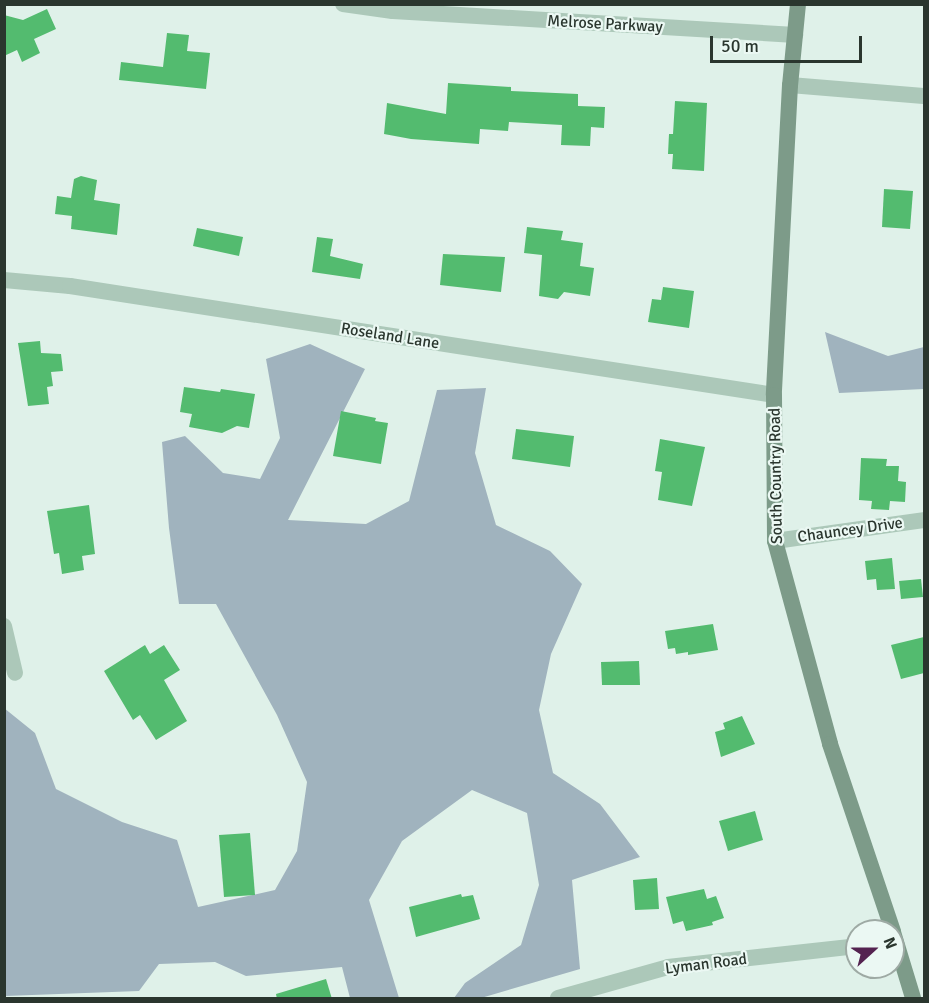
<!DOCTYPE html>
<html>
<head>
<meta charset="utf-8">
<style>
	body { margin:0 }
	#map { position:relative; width:929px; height:1003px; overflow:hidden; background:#dff1e9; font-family:Signika,sans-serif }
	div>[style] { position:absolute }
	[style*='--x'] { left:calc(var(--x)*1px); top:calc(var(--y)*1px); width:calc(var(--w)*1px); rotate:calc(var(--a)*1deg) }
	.green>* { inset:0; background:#a0b3be }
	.building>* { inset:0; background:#53bb6f }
	.minor>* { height:16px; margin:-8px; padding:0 8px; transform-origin:8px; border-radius:8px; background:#acc8b9 }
	.secondary>* { height:16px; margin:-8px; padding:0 8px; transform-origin:8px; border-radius:8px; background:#7d9b89 }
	span { translate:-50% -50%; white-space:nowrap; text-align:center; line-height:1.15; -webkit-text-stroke:4.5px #ebf8f3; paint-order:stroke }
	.street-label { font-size:16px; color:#2a362e }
	.frame { position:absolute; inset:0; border:6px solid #2a362e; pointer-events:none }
	.north { position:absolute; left:845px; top:919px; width:60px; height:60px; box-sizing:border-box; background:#ebf8f3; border:2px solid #9eaaa4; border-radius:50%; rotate:69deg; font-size:16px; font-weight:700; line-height:24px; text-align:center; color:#2a362e }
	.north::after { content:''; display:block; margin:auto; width:21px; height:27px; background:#542350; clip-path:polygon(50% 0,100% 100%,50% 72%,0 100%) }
	.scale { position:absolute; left:710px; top:36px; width:152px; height:27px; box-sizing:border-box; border:3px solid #2a362e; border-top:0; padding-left:8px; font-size:18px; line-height:21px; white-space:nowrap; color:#2a362e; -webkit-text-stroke:4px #ebf8f3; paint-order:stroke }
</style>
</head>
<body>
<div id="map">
	<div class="green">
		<i style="clip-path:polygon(825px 332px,888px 356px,924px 347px,924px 389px,839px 393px)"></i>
		<i style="clip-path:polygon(310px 344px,365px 369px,288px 520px,366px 524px,409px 501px,437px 390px,486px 388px,475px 453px,496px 525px,550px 551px,582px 584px,551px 654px,539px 710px,553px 773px,600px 804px,640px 857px,572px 880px,580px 969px,481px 998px,454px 998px,465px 983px,521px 945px,539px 885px,527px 813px,472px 790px,402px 841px,369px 900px,399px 998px,350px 998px,342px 967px,246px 976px,215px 962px,159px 964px,139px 991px,5px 996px,4px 708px,35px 733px,56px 789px,122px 822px,177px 840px,198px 907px,275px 890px,297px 851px,307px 782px,277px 715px,216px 604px,179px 604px,169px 528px,162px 442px,185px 436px,223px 473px,260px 479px,280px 438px,266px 359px)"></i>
	</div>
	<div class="building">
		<i style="clip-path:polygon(47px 9px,56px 29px,34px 39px,40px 53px,22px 62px,17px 50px,4px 56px,4px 15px,23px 20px)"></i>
		<i style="clip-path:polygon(167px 33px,189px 35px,187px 51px,210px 53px,206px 89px,119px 80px,121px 62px,163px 67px)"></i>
		<i style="clip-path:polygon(448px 83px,511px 87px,511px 91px,578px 94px,578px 106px,605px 107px,604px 128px,591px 127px,590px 146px,561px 145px,562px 125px,509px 122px,508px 131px,480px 129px,479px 144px,411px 139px,384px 134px,387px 103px,446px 114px)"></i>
		<i style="clip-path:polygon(675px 101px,707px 103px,704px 171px,672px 169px,673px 154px,668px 154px,669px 134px,673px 134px)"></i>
		<i style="clip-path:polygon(81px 176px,97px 180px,94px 200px,120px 204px,117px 235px,71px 229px,72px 216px,55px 214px,57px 196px,71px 198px,74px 179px)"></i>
		<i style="clip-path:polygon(884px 189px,913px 191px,910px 229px,882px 227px)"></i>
		<i style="clip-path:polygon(527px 227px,563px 231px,561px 240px,583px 243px,580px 266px,594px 268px,590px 296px,564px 292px,558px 299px,539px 296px,542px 255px,524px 253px)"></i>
		<i style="clip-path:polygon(197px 228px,243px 237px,239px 256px,193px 246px)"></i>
		<i style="clip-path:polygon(317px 237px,333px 239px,330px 256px,363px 264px,360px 279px,312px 272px)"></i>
		<i style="clip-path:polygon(443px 254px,505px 257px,501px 292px,440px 285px)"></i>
		<i style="clip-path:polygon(663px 287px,694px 291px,689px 328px,648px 322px,652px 299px,661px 300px)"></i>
		<i style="clip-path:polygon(40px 341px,41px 353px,61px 354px,63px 371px,51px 372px,53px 386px,47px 387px,49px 404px,28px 406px,18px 343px)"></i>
		<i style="clip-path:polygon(184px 387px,220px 392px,221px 389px,255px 394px,249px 428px,237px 426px,222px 433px,189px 427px,192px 414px,180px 412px)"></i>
		<i style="clip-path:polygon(341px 411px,376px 418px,375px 421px,388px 423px,381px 464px,333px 456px)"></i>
		<i style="clip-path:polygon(516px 429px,574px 436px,570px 467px,512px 459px)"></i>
		<i style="clip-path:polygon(660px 439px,705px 447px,692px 506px,658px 500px,662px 472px,655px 471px)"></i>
		<i style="clip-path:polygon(861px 458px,887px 459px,886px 466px,899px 466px,898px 481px,906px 482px,905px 502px,890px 501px,889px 510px,871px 509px,872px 501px,859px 500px)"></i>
		<i style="clip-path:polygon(89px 505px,95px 554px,82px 556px,84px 570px,62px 574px,59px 553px,54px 554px,47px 511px)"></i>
		<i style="clip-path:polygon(892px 558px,895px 589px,877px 590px,876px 579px,867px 580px,865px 561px)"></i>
		<i style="clip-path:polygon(921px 579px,923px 597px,901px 599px,899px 581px)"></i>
		<i style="clip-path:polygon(713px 624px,718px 650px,688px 655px,688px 652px,676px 654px,675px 648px,668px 649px,665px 631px)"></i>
		<i style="clip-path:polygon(924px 637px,924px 673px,901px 679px,891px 645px)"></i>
		<i style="clip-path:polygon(145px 645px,150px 654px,164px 645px,180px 670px,164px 680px,187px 721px,156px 740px,140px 715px,133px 720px,104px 671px)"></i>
		<i style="clip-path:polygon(639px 661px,640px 685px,602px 685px,601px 662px)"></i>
		<i style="clip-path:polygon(742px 716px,755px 744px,721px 757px,715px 732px,725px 729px,723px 723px)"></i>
		<i style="clip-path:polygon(755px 811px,763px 840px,728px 851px,719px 821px)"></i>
		<i style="clip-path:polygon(250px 833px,255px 895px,224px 897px,219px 835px)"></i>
		<i style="clip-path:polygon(657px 878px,659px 909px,635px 910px,633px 880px)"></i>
		<i style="clip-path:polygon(704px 889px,707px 899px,716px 896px,724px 918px,712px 922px,713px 925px,686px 931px,683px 921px,673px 924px,666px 897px)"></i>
		<i style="clip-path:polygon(461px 894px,462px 897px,473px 895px,480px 919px,416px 937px,409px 907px)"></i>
		<i style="clip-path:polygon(326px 979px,332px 999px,277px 999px,276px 994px)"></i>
	</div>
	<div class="minor">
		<i style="--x:343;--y:4;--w:50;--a:8"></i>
		<i style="--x:393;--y:11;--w:403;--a:3.4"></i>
		<i style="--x:790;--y:85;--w:134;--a:4.7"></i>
		<i style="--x:4;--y:280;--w:66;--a:5.2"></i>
		<i style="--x:70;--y:286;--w:712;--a:8.8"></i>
		<i style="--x:775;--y:541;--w:150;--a:-8"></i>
		<i style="--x:4;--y:626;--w:48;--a:76.8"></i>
		<i style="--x:558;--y:998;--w:114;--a:-15.7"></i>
		<i style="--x:668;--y:967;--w:190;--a:-6.3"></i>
	</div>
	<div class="secondary">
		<i style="--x:798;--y:4;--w:81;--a:95.6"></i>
		<i style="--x:790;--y:85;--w:310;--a:93"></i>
		<i style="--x:774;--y:395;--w:146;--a:89.6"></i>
		<i style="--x:775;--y:541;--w:210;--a:74.8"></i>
		<i style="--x:830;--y:744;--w:197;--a:71.4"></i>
		<i style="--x:893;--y:932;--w:69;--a:73.1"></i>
	</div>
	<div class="street-label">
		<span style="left:605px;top:24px;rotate:3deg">Melrose Parkway</span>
		<span style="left:390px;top:336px;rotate:9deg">Roseland Lane</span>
		<span style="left:776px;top:476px;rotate:-91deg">South Country Road</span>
		<span style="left:850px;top:530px;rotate:-8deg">Chauncey Drive</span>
		<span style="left:706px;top:964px;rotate:-7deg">Lyman Road</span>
	</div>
	<div class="frame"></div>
	<div class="north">N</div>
	<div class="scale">50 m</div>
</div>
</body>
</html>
